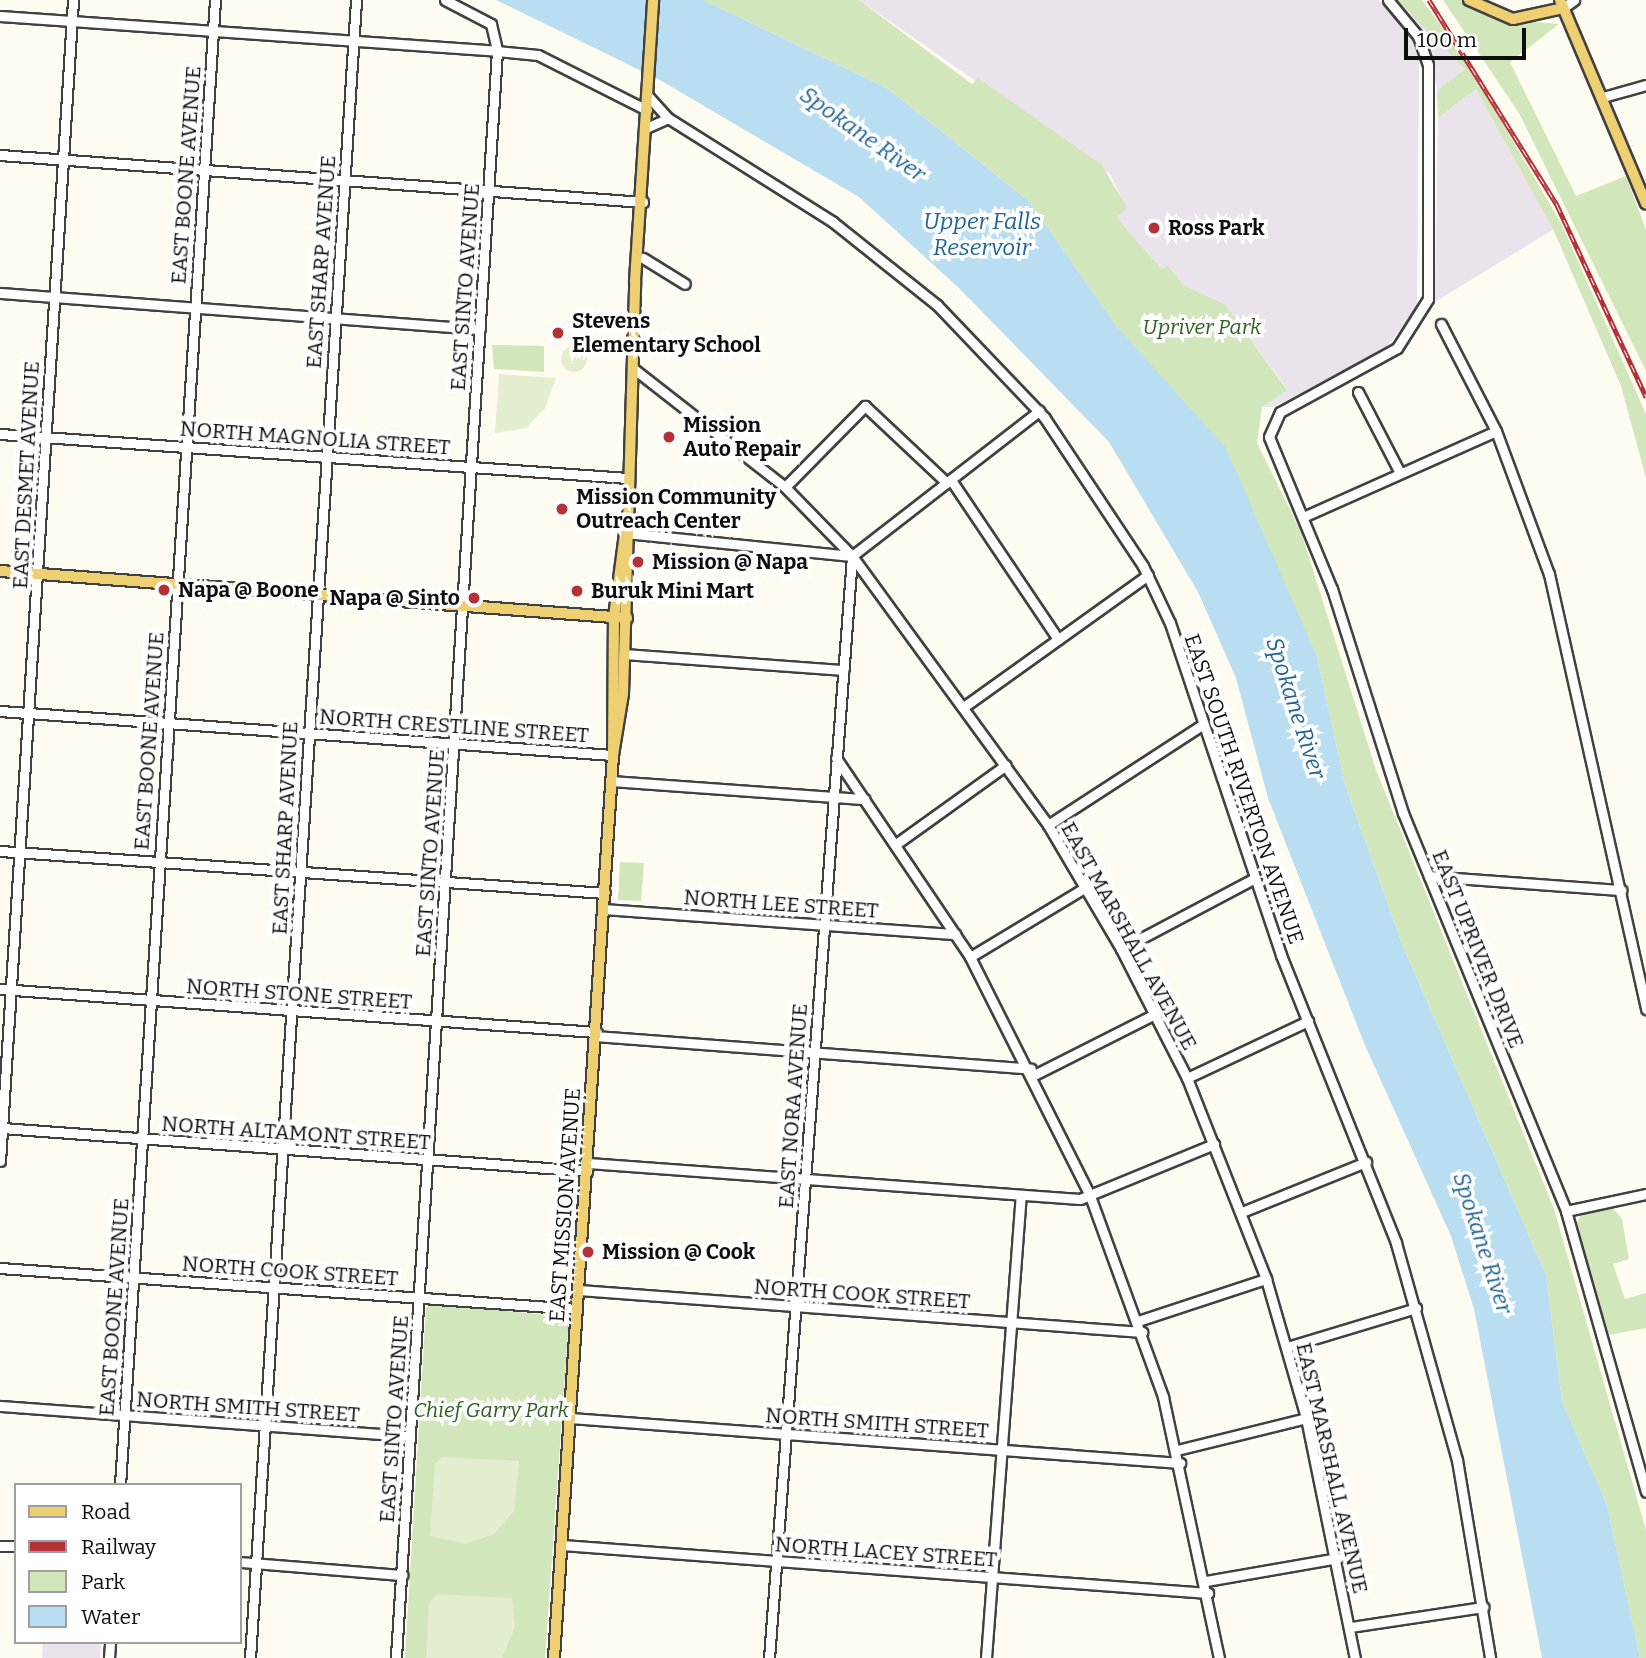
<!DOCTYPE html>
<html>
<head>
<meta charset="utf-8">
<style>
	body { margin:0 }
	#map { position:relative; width:1646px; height:1658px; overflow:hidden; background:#fefbf1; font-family:Bitter,serif }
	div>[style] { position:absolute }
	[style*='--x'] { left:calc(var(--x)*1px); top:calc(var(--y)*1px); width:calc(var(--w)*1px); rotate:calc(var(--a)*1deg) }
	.industrial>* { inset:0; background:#ebe3ec }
	.green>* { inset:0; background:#d2e6bc }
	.pitch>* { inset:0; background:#e3eece }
	.round { border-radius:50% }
	.water>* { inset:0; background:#b9ddf1 }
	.roads { filter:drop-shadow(2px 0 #414141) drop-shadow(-2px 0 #414141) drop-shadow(0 2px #414141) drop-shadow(0 -2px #414141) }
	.minor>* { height:9px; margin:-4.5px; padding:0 4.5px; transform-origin:4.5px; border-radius:4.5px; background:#fff }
	.major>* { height:10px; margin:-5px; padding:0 5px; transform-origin:5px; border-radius:5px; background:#eecf71 }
	.rail>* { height:5px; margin-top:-2.5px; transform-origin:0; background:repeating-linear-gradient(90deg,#fff 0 8px,#b43137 0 16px); box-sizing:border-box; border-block:2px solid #b43137 }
	.dots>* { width:19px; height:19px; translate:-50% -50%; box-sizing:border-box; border:4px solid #fff; border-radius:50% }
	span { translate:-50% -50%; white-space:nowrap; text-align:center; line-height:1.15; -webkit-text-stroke:7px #fff; paint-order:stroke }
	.street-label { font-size:21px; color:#0e0e0e }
	.poi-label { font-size:21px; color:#0e0e0e; font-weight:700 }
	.left { translate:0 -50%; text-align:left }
	.right { translate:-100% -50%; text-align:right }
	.park-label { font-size:21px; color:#306123; font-style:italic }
	.water-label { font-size:23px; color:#216497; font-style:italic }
	.legend { position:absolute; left:14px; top:1483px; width:228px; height:161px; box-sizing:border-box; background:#fff; border:2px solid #9f9f9f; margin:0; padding:9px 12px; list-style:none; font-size:21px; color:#0e0e0e }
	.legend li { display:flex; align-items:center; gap:14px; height:35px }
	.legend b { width:35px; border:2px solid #9f9f9f }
	.scale { position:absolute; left:1404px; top:28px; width:122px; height:32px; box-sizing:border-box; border:4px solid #0e0e0e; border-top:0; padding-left:9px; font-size:21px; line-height:24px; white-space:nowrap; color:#0e0e0e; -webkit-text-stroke:5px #fff; paint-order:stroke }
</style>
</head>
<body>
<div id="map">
	<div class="industrial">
		<i style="clip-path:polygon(859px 0,1379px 0,1410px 36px,1419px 60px,1417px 309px,1384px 350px,1273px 407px,1262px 407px,1287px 389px,1225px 304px,1185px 286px,1167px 265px,1162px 269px,1134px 238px,1116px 216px,1126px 208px,1110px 174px)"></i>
		<i style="clip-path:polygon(1416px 13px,1465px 69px,1437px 90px,1430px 47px,1411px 17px)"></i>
		<i style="clip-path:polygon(1476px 89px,1554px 229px,1435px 302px,1438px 118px)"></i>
		<i style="clip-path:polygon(43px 1642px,101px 1642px,100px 1658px,42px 1658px)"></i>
	</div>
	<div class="green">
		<i style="clip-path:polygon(703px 0,859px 0,972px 84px,978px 78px,1102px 165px,1127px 208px,1117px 217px,1134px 238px,1162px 269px,1167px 265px,1185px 286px,1225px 304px,1287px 390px,1262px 407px,1257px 443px,1301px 532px,1376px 770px,1554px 1209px,1646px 1530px,1646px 1658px,1640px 1658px,1607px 1505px,1562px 1401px,1546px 1275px,1402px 944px,1345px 785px,1317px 657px,1117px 327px,1029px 201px,887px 88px)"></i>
		<i style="clip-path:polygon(1397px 0,1422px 0,1459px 49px,1562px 225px,1646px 414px,1646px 478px,1621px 386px,1553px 229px,1476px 89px,1438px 118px,1437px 90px,1465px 69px)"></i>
		<i style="clip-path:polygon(1443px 0,1463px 0,1500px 19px,1559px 24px,1510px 62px,1576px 196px,1626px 176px,1646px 230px,1646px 371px,1519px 113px)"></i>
		<i style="clip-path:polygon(492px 345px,544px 346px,544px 372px,494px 369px)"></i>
		<i style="clip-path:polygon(620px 862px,644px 863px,641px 901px,618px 900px)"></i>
		<i style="clip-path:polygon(1612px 1207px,1622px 1219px,1629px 1259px,1613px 1264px,1625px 1299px,1646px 1293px,1646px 1328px,1609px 1335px,1576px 1225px,1581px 1214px)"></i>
		<i style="clip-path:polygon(432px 1304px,569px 1317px,545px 1658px,405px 1658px,426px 1308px)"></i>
	</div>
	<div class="pitch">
		<i class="round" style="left:561px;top:346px;width:26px;height:26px"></i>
		<i style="clip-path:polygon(499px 374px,556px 378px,545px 408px,526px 428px,495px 433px)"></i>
		<i style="clip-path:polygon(442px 1457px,519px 1461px,514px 1511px,494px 1534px,465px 1544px,430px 1536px,435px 1464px)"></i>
		<i style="clip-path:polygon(438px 1594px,512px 1598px,515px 1627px,502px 1658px,426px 1658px,429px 1602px)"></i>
	</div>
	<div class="water">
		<i style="clip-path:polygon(496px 0,703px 0,887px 88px,1029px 201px,1117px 327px,1226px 448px,1317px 657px,1345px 785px,1402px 944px,1546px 1275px,1562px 1401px,1607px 1505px,1640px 1658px,1542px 1658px,1474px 1309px,1451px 1236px,1364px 1043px,1268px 798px,1236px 678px,1198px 592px,1109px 442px,960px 289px,859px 197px,660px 80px)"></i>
	</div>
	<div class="roads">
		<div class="minor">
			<i style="--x:445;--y:0;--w:52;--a:27.6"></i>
			<i style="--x:491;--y:24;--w:28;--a:77"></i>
			<i style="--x:497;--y:51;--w:41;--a:5.6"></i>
			<i style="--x:538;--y:55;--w:122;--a:26.8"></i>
			<i style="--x:1388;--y:0;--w:47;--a:50.2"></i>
			<i style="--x:1418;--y:36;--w:31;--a:71"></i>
			<i style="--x:1428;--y:65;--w:234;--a:90"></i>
			<i style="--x:1428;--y:299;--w:58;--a:122.3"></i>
			<i style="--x:1397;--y:348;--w:133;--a:151.3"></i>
			<i style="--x:1280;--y:412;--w:27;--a:114"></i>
			<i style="--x:1269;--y:437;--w:165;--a:67.5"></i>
			<i style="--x:1332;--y:589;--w:235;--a:72.4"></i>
			<i style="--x:1403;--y:813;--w:430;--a:67.7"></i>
			<i style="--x:1566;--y:1211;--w:292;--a:74.1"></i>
			<i style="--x:1563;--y:8;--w:14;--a:-36"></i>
			<i style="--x:0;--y:16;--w:498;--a:4"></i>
			<i style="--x:497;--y:51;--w:1610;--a:93.6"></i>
			<i style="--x:648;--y:96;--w:30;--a:48"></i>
			<i style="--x:668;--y:118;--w:195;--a:32.2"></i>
			<i style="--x:833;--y:222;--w:133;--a:38.6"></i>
			<i style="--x:937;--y:305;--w:155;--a:46.3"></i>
			<i style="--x:1044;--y:417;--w:179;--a:56.4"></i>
			<i style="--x:1143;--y:566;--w:63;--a:64.7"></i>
			<i style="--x:1170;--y:623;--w:350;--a:71.5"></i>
			<i style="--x:1281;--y:955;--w:310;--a:68.2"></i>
			<i style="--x:1396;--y:1243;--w:225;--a:74.3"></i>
			<i style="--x:1457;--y:1460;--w:201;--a:80.5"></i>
			<i style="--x:1603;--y:97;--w:45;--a:-15.6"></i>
			<i style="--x:646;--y:128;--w:24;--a:-24"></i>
			<i style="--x:0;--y:155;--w:645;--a:4.18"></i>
			<i style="--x:643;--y:258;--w:49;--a:31.8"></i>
			<i style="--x:0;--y:293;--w:481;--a:4.3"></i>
			<i style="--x:1441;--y:324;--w:120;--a:62.8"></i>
			<i style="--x:1496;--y:431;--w:153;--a:69.7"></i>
			<i style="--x:1549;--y:574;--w:446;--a:77.4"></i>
			<i style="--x:634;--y:369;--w:192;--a:38"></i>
			<i style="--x:785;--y:487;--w:96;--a:45.8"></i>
			<i style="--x:852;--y:556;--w:333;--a:53.9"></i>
			<i style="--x:1048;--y:825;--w:144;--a:59.5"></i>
			<i style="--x:1121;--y:949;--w:145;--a:62.9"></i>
			<i style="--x:1187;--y:1078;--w:216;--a:68.5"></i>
			<i style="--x:1266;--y:1279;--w:145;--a:73.9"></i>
			<i style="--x:1306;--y:1418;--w:245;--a:78.5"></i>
			<i style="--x:1358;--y:392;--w:91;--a:62.6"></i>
			<i style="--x:0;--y:434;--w:630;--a:4.01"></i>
			<i style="--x:951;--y:480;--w:192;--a:56.1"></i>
			<i style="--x:785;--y:487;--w:114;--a:-45.4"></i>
			<i style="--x:865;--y:406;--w:112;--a:43.2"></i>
			<i style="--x:1303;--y:517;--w:211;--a:-24"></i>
			<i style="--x:625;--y:533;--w:228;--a:5.8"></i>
			<i style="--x:852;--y:556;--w:237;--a:-37.8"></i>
			<i style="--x:625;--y:654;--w:219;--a:4.2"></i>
			<i style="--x:965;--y:706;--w:225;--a:-35.6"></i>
			<i style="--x:0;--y:711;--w:615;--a:4.11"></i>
			<i style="--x:836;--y:758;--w:240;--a:56"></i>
			<i style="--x:970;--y:957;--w:267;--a:63.3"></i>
			<i style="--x:1090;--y:1196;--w:214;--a:70"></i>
			<i style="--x:1163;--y:1397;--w:267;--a:77.9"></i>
			<i style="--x:612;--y:781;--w:253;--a:4.1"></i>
			<i style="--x:1048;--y:825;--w:184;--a:-33"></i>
			<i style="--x:896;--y:844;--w:135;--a:-35.7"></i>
			<i style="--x:0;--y:851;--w:606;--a:3.97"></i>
			<i style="--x:1429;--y:876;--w:193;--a:4.2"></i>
			<i style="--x:604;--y:909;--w:352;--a:4.1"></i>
			<i style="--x:1121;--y:949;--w:149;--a:-27.9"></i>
			<i style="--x:970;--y:957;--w:135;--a:-31.1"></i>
			<i style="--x:0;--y:989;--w:598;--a:4.13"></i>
			<i style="--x:596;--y:1036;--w:436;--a:4.3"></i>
			<i style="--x:1034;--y:1075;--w:136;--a:-26.8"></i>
			<i style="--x:1187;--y:1078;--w:134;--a:-25.2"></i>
			<i style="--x:2;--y:1128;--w:587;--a:4.2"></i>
			<i style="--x:0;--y:1161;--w:1163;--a:-86.4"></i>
			<i style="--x:588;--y:1163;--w:493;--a:4.2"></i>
			<i style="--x:1080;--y:1199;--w:145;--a:-22.3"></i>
			<i style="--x:1566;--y:1211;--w:82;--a:-12"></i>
			<i style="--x:1242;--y:1212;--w:134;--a:-22"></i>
			<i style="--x:0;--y:1268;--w:578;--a:4.06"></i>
			<i style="--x:579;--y:1290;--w:565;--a:4.27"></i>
			<i style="--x:1138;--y:1321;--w:135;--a:-18.2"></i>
			<i style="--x:1287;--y:1347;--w:135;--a:-16.8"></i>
			<i style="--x:0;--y:1406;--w:411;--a:4.2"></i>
			<i style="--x:570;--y:1418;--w:612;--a:4.22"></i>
			<i style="--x:1177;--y:1450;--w:133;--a:-13.9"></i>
			<i style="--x:120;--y:1485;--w:1488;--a:-86.34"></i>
			<i style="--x:562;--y:1545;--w:648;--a:4.25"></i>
			<i style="--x:0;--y:1546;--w:16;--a:0"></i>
			<i style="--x:240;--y:1562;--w:163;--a:4.6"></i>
			<i style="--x:1206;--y:1581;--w:134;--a:-9.9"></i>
			<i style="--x:1351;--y:1627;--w:134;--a:-8.6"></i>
			<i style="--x:109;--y:1658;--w:16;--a:-86"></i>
			<i style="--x:250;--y:1658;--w:1661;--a:-86.34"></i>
			<i style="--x:769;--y:1658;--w:1105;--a:-85.69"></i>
			<i style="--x:986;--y:1658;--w:463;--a:-85.7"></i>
		</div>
		<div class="major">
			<i style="--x:1469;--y:0;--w:48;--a:23.4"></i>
			<i style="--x:1513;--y:19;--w:51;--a:-12.4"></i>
			<i style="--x:1560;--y:0;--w:221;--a:67.1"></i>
			<i style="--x:0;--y:571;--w:629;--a:4.29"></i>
			<i style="--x:613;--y:755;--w:138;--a:-89.6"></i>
			<i style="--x:614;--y:617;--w:85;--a:-82.5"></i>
			<i style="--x:554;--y:1658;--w:905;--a:-86.26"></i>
			<i style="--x:613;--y:755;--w:62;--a:-80.7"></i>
			<i style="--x:623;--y:694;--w:413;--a:-88.3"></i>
			<i style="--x:635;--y:281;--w:282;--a:-86.3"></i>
		</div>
	</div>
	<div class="rail">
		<i style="--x:1429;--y:0;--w:242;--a:58"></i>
		<i style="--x:1557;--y:205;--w:212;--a:65.1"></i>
	</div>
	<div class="dots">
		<i style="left:1154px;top:228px;background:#b43137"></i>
		<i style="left:558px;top:333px;background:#b43137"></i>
		<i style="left:669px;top:437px;background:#b43137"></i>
		<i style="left:562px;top:509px;background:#b43137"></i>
		<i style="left:638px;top:562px;background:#b43137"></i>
		<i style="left:164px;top:590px;background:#b43137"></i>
		<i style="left:577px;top:591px;background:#b43137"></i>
		<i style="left:474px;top:598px;background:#b43137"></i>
		<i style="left:588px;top:1252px;background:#b43137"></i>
	</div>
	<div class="street-label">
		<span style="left:186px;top:175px;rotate:-86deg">EAST BOONE AVENUE</span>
		<span style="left:321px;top:262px;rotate:-86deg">EAST SHARP AVENUE</span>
		<span style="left:465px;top:287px;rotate:-86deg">EAST SINTO AVENUE</span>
		<span style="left:315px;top:438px;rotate:4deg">NORTH MAGNOLIA STREET</span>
		<span style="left:26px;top:475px;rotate:-87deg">EAST DESMET AVENUE</span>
		<span style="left:454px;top:726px;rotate:4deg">NORTH CRESTLINE STREET</span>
		<span style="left:149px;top:741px;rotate:-86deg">EAST BOONE AVENUE</span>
		<span style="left:1244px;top:789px;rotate:71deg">EAST SOUTH RIVERTON AVENUE</span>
		<span style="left:285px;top:828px;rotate:-87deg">EAST SHARP AVENUE</span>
		<span style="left:430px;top:853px;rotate:-86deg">EAST SINTO AVENUE</span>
		<span style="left:781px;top:904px;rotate:4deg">NORTH LEE STREET</span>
		<span style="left:1129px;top:936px;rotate:61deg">EAST MARSHALL AVENUE</span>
		<span style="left:1478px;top:949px;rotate:68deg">EAST UPRIVER DRIVE</span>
		<span style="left:299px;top:994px;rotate:4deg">NORTH STONE STREET</span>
		<span style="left:793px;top:1106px;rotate:-86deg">EAST NORA AVENUE</span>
		<span style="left:296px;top:1133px;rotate:4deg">NORTH ALTAMONT STREET</span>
		<span style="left:565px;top:1205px;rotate:-86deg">EAST MISSION AVENUE</span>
		<span style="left:290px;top:1271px;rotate:4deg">NORTH COOK STREET</span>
		<span style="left:862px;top:1294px;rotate:4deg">NORTH COOK STREET</span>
		<span style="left:114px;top:1307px;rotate:-86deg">EAST BOONE AVENUE</span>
		<span style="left:248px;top:1407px;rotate:4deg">NORTH SMITH STREET</span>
		<span style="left:394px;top:1419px;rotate:-86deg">EAST SINTO AVENUE</span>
		<span style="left:877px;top:1423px;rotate:4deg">NORTH SMITH STREET</span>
		<span style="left:1332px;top:1468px;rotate:77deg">EAST MARSHALL AVENUE</span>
		<span style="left:886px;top:1552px;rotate:4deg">NORTH LACEY STREET</span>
	</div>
	<div class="poi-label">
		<span class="left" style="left:1168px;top:228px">Ross Park</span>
		<span class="left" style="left:572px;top:333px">Stevens<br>Elementary School</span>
		<span class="left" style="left:683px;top:437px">Mission<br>Auto Repair</span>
		<span class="left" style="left:576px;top:509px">Mission Community<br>Outreach Center</span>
		<span class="left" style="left:652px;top:562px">Mission @ Napa</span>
		<span class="left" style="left:178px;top:590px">Napa @ Boone</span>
		<span class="left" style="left:591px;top:591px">Buruk Mini Mart</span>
		<span class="right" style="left:460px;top:598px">Napa @ Sinto</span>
		<span class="left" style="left:602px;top:1252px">Mission @ Cook</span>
	</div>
	<div class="park-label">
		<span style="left:1202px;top:327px">Upriver Park</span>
		<span style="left:491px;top:1410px">Chief Garry Park</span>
	</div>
	<div class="water-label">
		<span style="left:863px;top:134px;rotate:35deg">Spokane River</span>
		<span style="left:982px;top:234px">Upper Falls<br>Reservoir</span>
		<span style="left:1296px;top:708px;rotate:72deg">Spokane River</span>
		<span style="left:1483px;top:1243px;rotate:72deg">Spokane River</span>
	</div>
	<ul class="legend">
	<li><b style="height:9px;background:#eecf71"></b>Road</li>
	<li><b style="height:9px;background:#b43137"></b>Railway</li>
	<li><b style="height:19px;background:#d2e6bc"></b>Park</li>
	<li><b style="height:19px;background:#b9ddf1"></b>Water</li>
	</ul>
	<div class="scale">100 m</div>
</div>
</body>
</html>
